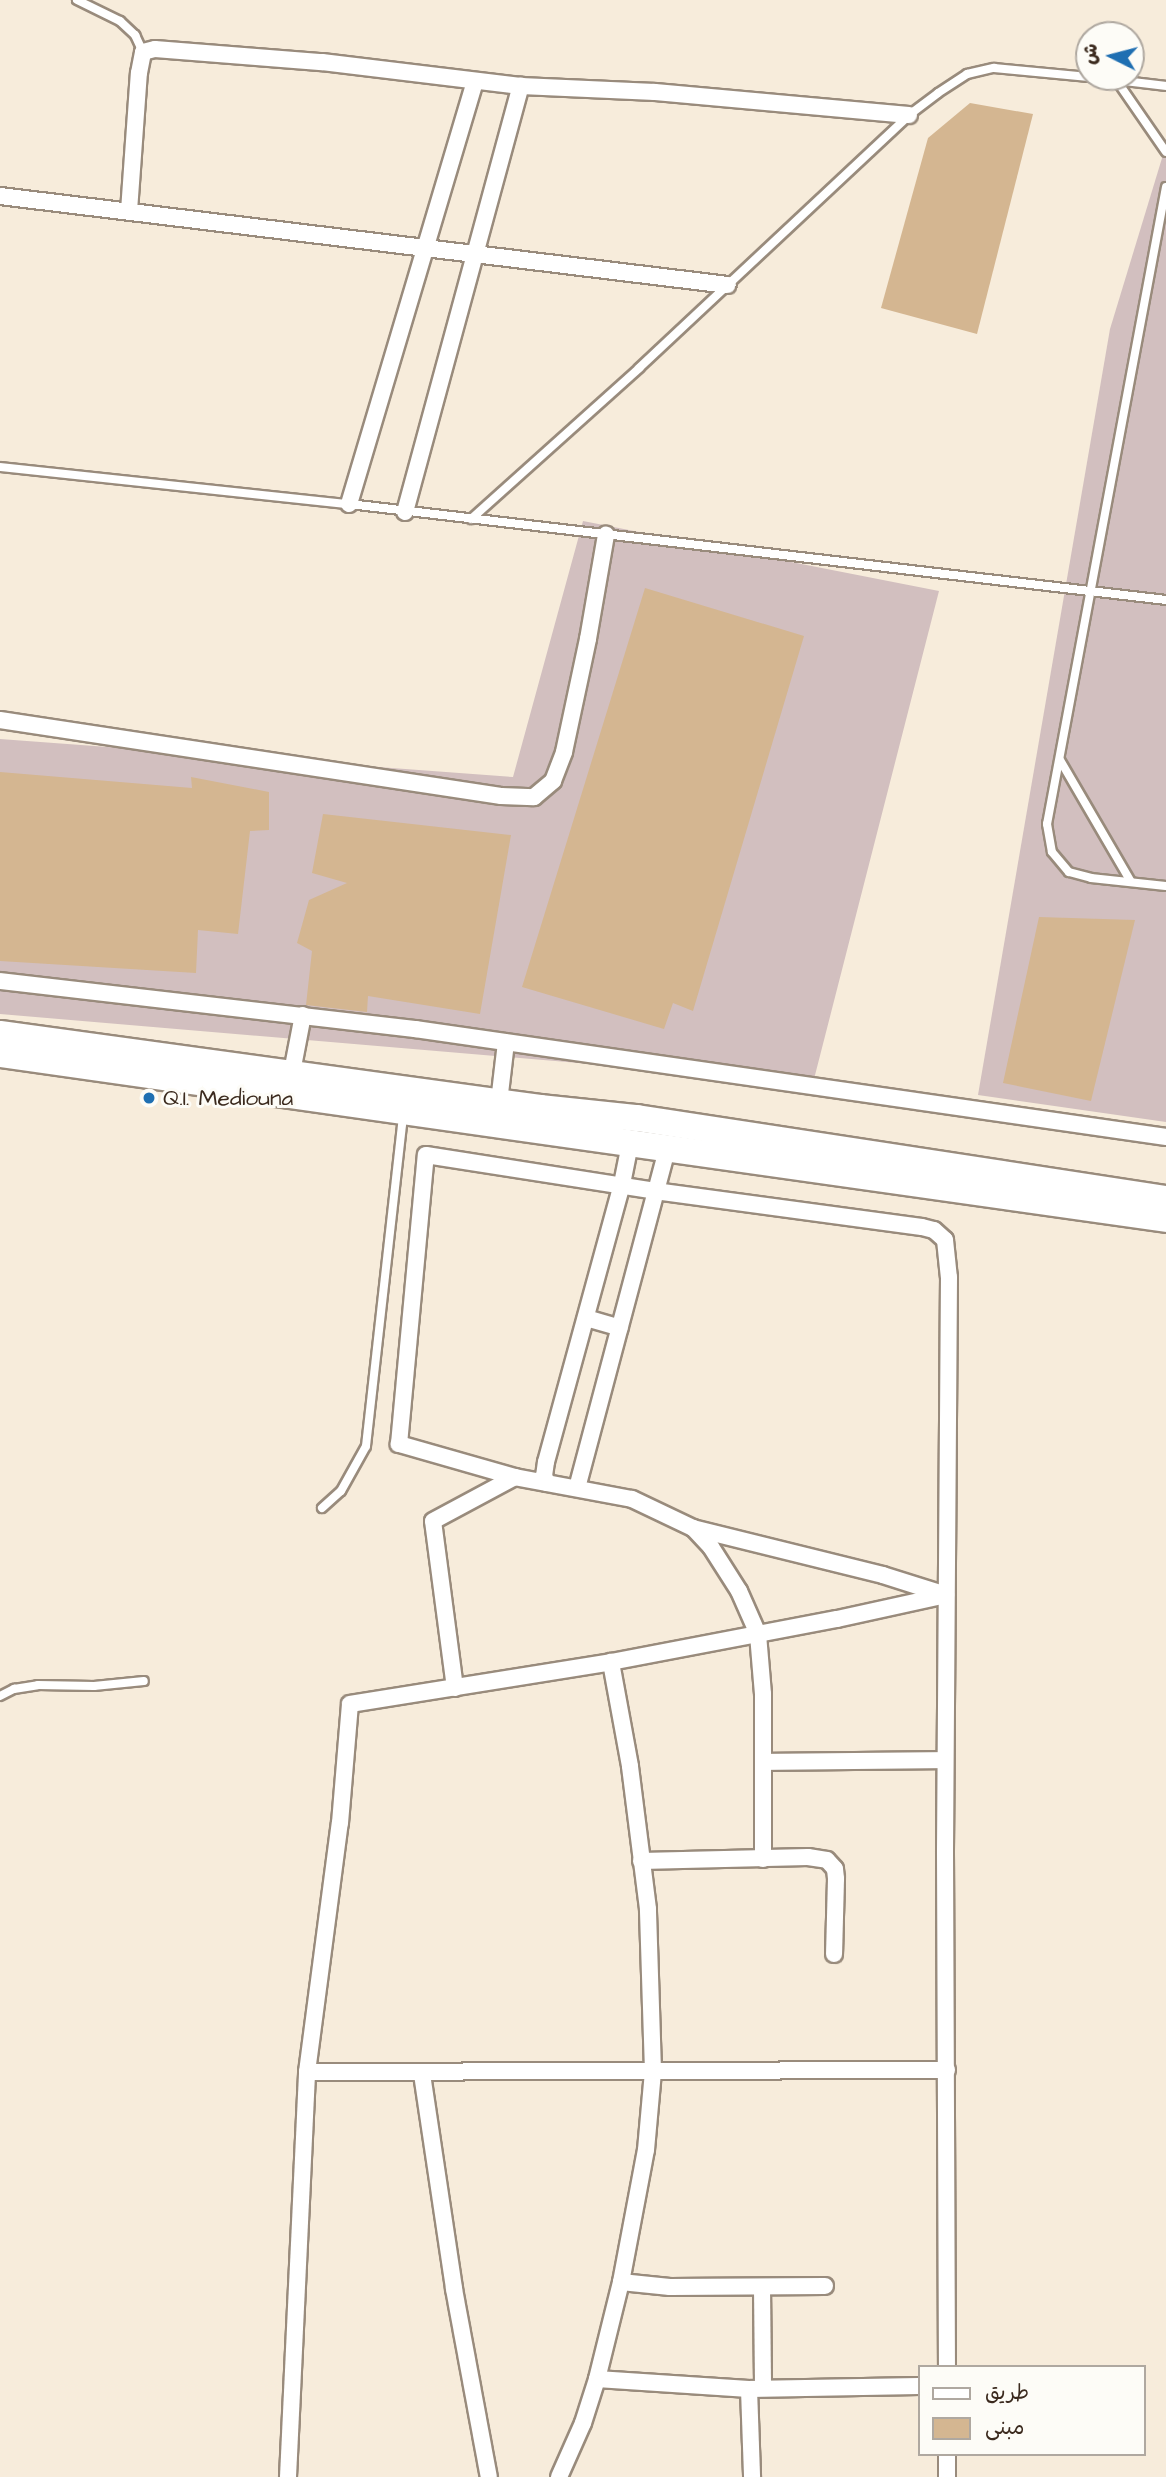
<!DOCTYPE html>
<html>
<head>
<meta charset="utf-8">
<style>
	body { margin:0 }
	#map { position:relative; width:1166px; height:2477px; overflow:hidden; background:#f7ecdb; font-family:"Architects Daughter","Playpen Sans Arabic",sans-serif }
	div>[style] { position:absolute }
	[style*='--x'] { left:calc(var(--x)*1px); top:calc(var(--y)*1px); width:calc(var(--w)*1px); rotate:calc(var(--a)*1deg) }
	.industrial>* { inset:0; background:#d2bfbf }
	.building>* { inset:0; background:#d4b691 }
	.roads { filter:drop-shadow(2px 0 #998b7c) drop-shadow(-2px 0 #998b7c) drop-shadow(0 2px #998b7c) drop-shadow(0 -2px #998b7c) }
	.service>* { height:8px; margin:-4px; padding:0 4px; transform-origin:4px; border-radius:4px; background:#fff }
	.minor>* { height:16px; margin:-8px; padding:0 8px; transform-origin:8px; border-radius:8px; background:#fff }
	.trunk>* { height:26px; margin:-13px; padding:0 13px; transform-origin:13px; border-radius:13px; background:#fff }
	.dots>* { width:19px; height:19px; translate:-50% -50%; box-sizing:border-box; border:4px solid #fdfcf7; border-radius:50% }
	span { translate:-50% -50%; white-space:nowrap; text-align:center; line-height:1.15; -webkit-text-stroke:6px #fdfcf7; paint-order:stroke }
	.poi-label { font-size:23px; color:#3b2a1e }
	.left { translate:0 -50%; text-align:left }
	.legend { position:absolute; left:918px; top:2365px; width:228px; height:91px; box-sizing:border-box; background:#fdfcf7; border:2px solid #afa8a0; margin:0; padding:9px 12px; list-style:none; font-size:21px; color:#3b2a1e }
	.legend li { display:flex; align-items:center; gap:14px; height:35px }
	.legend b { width:35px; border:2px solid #afa8a0 }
	.north { position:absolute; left:1075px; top:21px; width:70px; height:70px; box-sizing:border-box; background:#fdfcf7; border:2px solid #afa8a0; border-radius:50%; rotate:276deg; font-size:19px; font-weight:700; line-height:28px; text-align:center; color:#3b2a1e }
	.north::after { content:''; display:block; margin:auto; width:24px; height:32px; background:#1f6fb2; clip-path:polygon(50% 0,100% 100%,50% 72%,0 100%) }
</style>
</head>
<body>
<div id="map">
	<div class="industrial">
		<i style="clip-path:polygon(1166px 145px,1166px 1122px,978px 1095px,1110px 329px)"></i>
		<i style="clip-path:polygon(583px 521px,939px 591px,813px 1083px,0 1014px,0 739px,513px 777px)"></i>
	</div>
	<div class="building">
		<i style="clip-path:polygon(970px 103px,1033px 114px,977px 334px,881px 308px,928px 138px)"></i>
		<i style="clip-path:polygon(645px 588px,804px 636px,693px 1011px,673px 1003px,664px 1029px,522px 987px)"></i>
		<i style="clip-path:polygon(0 772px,192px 788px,191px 777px,269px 792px,269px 830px,250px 831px,238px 934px,198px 930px,196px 973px,0 961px)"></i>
		<i style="clip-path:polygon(323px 814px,511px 835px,480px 1014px,368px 996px,367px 1012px,306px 1005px,312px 951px,297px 943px,309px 900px,347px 883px,312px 873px)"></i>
		<i style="clip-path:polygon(1039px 917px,1135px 920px,1091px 1101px,1003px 1083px)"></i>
	</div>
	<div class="roads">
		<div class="service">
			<i style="--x:77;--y:0;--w:48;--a:26"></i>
			<i style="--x:120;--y:21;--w:21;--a:43"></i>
			<i style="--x:135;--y:35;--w:19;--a:65"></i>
			<i style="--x:1091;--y:77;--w:76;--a:6.8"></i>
			<i style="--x:1117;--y:81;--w:86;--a:55.4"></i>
			<i style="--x:1166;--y:187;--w:648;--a:100.58"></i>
			<i style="--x:1047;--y:824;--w:28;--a:80"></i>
			<i style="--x:1052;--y:852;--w:26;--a:50"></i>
			<i style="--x:1069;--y:872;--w:23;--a:15"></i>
			<i style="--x:1091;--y:878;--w:75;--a:6.1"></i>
			<i style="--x:0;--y:467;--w:351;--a:6.1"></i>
			<i style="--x:349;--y:504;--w:823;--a:6.7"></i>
			<i style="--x:471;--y:519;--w:226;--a:-41.9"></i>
			<i style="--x:639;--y:368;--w:370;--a:-43.1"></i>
			<i style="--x:909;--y:115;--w:36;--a:-37"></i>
			<i style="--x:938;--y:93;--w:35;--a:-33"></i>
			<i style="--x:967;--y:74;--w:28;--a:-13"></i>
			<i style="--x:994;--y:68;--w:95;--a:5.4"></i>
			<i style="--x:1060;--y:760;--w:141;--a:59.8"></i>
			<i style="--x:322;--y:1508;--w:25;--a:-42"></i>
			<i style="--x:341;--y:1491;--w:51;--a:-60.9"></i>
			<i style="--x:366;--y:1446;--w:333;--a:-83.6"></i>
			<i style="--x:0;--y:1696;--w:16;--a:-27"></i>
			<i style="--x:14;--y:1689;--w:24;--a:-9"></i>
			<i style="--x:38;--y:1685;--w:56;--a:1"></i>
			<i style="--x:94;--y:1686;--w:50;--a:-5.7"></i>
		</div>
		<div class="minor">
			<i style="--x:0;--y:196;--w:733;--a:6.97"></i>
			<i style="--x:129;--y:211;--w:138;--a:-85.9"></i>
			<i style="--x:139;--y:73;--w:21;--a:-79"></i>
			<i style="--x:143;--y:52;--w:12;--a:-14"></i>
			<i style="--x:155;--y:49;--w:168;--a:4.5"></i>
			<i style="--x:322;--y:62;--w:200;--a:6.9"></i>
			<i style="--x:521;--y:86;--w:134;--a:2.6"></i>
			<i style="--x:655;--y:92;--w:255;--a:5.2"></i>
			<i style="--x:349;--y:504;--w:441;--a:-73.4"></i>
			<i style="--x:405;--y:512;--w:442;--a:-74.8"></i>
			<i style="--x:0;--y:720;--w:507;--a:8.63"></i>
			<i style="--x:501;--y:796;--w:33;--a:2"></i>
			<i style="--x:534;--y:797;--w:25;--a:-40"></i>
			<i style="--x:553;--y:781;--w:31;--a:-69"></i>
			<i style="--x:564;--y:752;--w:116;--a:-78"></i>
			<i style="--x:588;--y:639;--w:106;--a:-80.2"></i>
			<i style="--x:0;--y:981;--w:418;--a:6.6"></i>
			<i style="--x:415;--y:1029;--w:759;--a:8.18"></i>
			<i style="--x:292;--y:1072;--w:58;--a:-79.1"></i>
			<i style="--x:499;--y:1102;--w:60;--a:-83.3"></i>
			<i style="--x:586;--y:1318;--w:35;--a:16"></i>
			<i style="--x:547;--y:1483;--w:8;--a:-113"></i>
			<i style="--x:544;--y:1476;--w:14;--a:-82"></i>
			<i style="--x:546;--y:1462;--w:288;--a:-74.7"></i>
			<i style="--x:622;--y:1184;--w:41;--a:-78.7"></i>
			<i style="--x:577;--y:1488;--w:351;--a:-75.1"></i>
			<i style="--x:455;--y:1688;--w:168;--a:-97.5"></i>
			<i style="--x:433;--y:1521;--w:93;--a:-28.2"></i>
			<i style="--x:764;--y:1762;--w:181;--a:-0.6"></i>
			<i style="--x:763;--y:1859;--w:165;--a:-90"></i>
			<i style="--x:763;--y:1694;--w:60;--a:-94.8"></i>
			<i style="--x:758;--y:1634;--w:47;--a:-113.8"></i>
			<i style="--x:739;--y:1591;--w:52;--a:-122.5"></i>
			<i style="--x:711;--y:1547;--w:26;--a:-133"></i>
			<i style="--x:693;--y:1528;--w:68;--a:-154.6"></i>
			<i style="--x:632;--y:1499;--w:119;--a:-169.4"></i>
			<i style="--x:515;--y:1477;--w:121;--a:-164.1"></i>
			<i style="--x:399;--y:1444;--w:290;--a:-84.7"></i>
			<i style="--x:426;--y:1155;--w:232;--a:8.9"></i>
			<i style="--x:655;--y:1191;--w:269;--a:7.7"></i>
			<i style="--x:922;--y:1227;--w:12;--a:14"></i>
			<i style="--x:934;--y:1230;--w:15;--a:42"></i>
			<i style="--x:945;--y:1240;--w:37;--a:84"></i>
			<i style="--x:949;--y:1277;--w:575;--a:90.4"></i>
			<i style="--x:945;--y:1852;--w:515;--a:89.78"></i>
			<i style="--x:641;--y:1861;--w:167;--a:-1.4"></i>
			<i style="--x:808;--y:1857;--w:19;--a:9"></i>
			<i style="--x:827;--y:1860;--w:12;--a:48"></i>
			<i style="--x:835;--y:1869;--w:10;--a:84"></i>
			<i style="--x:836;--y:1879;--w:75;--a:91.5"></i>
			<i style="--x:307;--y:2072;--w:640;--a:-0.18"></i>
			<i style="--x:422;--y:2074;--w:217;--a:81.5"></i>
			<i style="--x:454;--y:2289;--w:191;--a:79.5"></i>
			<i style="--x:621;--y:2282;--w:49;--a:5.8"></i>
			<i style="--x:670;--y:2287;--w:155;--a:-0.4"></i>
			<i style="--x:762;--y:2287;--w:101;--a:89.4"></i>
			<i style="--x:597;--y:2379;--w:152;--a:3.8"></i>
			<i style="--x:749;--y:2389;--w:170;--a:-1"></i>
			<i style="--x:749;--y:2389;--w:88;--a:88"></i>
			<i style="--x:288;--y:2477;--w:405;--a:-87.3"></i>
			<i style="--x:307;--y:2072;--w:251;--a:-82.5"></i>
			<i style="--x:340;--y:1823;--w:119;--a:-85.2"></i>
			<i style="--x:350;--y:1704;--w:264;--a:-9.1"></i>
			<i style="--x:611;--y:1662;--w:230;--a:-10.8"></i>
			<i style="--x:837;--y:1619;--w:112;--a:-12.4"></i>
			<i style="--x:946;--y:1595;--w:66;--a:-162.4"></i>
			<i style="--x:883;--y:1575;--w:196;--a:-166.1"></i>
			<i style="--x:559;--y:2477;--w:59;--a:-66"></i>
			<i style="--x:583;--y:2423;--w:46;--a:-72.3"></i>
			<i style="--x:597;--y:2379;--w:100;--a:-76.1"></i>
			<i style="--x:621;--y:2282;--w:134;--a:-79.3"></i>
			<i style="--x:646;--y:2150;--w:79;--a:-84.9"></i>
			<i style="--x:653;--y:2071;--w:162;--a:-91.8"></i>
			<i style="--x:648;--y:1909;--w:144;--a:-97.2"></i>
			<i style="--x:630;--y:1766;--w:106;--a:-100.4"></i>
			<i style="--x:947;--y:2477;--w:23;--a:-90"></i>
		</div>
		<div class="trunk">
			<i style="--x:0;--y:1034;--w:545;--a:7.8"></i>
			<i style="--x:540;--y:1108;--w:98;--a:5.9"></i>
			<i style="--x:637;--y:1118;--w:535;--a:8.71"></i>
			<i style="--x:0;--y:1054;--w:1178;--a:8.05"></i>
		</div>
	</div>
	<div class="dots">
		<i style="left:149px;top:1098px;background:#1f6fb2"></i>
	</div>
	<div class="poi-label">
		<span class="left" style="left:163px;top:1098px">Q.I. Mediouna</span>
	</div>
	<ul class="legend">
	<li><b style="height:9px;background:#fff"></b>طريق</li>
	<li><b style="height:19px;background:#d4b691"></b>مبنى</li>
	</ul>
	<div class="north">ش</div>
</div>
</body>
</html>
